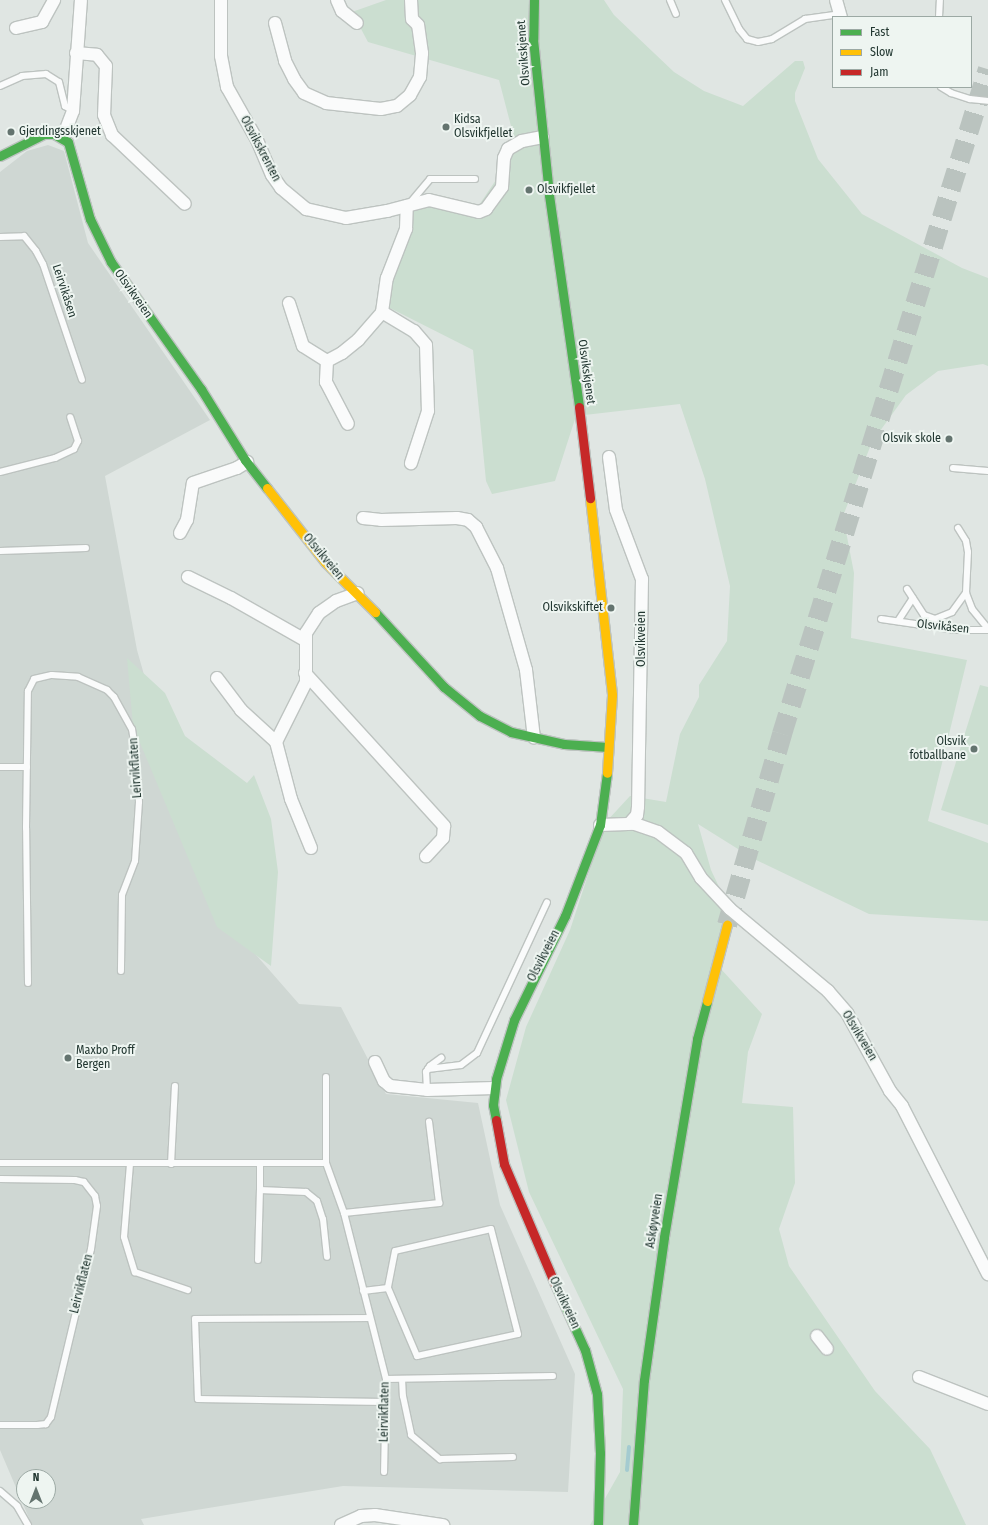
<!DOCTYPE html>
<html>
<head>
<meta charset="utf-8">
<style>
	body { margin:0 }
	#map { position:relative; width:988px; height:1525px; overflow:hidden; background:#e0e6e3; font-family:"Fira Sans Condensed",sans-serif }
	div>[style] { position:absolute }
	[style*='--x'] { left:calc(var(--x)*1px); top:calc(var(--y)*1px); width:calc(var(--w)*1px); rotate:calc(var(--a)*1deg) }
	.built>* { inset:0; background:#cfd7d3 }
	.green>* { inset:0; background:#cbded0 }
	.stream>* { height:4px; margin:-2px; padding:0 2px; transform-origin:2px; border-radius:2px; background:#a4cbd0 }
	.primary-tunnel>* { height:20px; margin-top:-10px; transform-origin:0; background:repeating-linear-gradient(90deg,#bac3bf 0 20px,transparent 0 30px) }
	.roads { filter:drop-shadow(1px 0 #bdc3c0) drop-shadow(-1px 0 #bdc3c0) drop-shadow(0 1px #bdc3c0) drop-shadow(0 -1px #bdc3c0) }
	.lane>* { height:6px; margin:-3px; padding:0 3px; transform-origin:3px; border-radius:3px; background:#fafbfb }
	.street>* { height:12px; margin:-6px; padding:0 6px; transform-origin:6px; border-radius:6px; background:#fafbfb }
	.fast>* { height:9px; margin:-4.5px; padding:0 4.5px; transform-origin:4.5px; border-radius:4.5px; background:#4caf50 }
	.slow>* { height:9px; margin:-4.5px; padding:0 4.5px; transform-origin:4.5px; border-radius:4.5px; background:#ffc107 }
	.jam>* { height:9px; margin:-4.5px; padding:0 4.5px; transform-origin:4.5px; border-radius:4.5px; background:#c62828 }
	.dots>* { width:11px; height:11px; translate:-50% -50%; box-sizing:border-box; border:2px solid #eef5f1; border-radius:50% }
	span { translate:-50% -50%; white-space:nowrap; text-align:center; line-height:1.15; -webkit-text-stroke:4px #eef5f1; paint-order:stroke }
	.street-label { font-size:12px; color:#213630 }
	.poi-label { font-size:12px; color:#213630 }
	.left { translate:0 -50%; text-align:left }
	.right { translate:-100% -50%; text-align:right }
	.legend { position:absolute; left:832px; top:16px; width:140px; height:72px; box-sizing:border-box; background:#eef5f1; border:1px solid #9ca9a4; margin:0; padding:5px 7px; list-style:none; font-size:12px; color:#213630 }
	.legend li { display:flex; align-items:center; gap:8px; height:20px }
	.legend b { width:20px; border:1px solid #9ca9a4 }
	.north { position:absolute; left:16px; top:1469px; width:40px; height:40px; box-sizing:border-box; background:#eef5f1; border:1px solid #9ca9a4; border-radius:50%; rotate:0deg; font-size:11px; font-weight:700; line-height:16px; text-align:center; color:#213630 }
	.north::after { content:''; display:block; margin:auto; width:14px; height:18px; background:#64746f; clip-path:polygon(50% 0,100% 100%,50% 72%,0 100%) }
</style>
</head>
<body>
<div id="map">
	<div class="built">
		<i style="clip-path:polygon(evenodd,48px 145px,64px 151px,88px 243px,210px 420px,105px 476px,137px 650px,208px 900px,299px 1004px,341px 1007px,386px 1094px,478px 1103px,500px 1205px,575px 1374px,568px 1492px,343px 1486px,141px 1519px,144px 1525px,32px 1525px,0 1450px,0 172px,27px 151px,48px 145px,24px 1477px,48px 1477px,48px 1501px,24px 1501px,24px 1477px)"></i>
	</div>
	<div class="green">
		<i style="clip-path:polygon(386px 0,604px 0,614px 15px,674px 72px,704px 91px,743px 106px,795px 61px,803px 61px,805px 68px,795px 93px,795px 101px,818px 159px,862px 214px,962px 268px,988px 278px,988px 366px,983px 364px,938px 371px,906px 395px,872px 442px,843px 516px,854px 573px,851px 638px,967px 660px,928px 821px,988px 843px,988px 921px,869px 914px,754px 859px,698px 824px,711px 870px,730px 910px,721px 969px,762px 1014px,748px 1052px,742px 1103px,793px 1107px,795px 1183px,779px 1229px,789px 1266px,875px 1391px,930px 1449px,966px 1525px,590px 1525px,620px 1472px,623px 1389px,529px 1192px,506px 1100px,526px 1027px,570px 930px,605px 823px,630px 796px,666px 802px,680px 734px,699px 697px,699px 685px,727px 641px,730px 586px,705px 479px,680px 404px,576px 416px,555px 481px,492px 494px,486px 481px,473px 350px,384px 305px,415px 204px,475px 211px,517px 149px,499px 80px,368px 42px,352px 12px)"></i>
		<i style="clip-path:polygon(127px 658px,165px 693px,185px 736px,247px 783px,254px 775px,271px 819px,278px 872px,271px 966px,217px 927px,133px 726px)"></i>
		<i style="clip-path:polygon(980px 685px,988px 687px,988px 825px,941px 810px)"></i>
	</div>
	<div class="stream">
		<i style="--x:627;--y:1470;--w:23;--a:-85"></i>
	</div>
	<div class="primary-tunnel">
		<i style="--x:727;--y:925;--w:199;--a:-73.9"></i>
		<i style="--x:782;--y:734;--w:696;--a:-72.79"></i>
	</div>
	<div class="roads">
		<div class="lane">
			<i style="--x:670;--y:0;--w:15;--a:67"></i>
			<i style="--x:725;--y:0;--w:32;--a:64"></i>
			<i style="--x:739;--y:29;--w:13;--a:51"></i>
			<i style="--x:747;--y:39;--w:11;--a:15"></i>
			<i style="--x:758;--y:42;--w:14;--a:-12"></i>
			<i style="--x:772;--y:39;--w:39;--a:-31"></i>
			<i style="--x:805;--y:19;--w:35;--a:-8"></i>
			<i style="--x:939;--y:17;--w:17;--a:-87"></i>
			<i style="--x:0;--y:86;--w:24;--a:-24"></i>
			<i style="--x:22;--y:76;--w:24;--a:-5"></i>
			<i style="--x:46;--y:74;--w:15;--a:32"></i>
			<i style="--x:59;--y:82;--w:25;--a:76"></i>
			<i style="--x:65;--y:106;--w:9;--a:32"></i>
			<i style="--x:941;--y:87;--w:12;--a:31"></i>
			<i style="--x:951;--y:93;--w:20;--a:18"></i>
			<i style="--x:970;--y:99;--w:18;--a:6"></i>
			<i style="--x:410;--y:203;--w:31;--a:-50"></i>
			<i style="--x:430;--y:179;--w:45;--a:0"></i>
			<i style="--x:0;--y:237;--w:24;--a:-2"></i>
			<i style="--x:24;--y:236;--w:19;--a:51"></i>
			<i style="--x:36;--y:251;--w:15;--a:62"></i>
			<i style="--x:43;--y:264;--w:122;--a:71.4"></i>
			<i style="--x:953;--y:468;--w:35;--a:5"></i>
			<i style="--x:0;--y:472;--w:57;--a:-14.3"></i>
			<i style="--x:55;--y:458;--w:21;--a:-25"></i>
			<i style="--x:74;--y:449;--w:9;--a:-63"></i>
			<i style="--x:78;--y:441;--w:25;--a:-108"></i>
			<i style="--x:958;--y:528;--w:15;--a:58"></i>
			<i style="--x:966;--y:541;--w:11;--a:80"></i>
			<i style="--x:968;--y:552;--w:41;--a:92.8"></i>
			<i style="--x:966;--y:593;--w:17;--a:69"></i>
			<i style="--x:972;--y:609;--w:26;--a:51"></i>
			<i style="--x:0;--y:551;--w:86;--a:-2"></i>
			<i style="--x:907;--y:589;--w:31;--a:57"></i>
			<i style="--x:924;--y:615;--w:12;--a:20"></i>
			<i style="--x:935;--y:619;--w:18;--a:-22"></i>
			<i style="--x:952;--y:612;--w:24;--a:-54"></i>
			<i style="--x:881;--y:619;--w:76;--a:8.3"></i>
			<i style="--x:956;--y:630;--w:32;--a:0"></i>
			<i style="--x:898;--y:621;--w:27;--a:-57"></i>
			<i style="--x:0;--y:767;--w:27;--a:0"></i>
			<i style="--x:28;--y:983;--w:155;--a:-90.7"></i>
			<i style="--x:26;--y:828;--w:137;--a:-89.2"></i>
			<i style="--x:28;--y:691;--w:13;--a:-63"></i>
			<i style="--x:34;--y:679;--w:18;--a:-13"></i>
			<i style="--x:52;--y:675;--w:26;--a:4"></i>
			<i style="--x:78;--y:677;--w:32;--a:24"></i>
			<i style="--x:107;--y:690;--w:10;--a:45"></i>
			<i style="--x:114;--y:697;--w:37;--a:61"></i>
			<i style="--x:132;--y:729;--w:24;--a:81"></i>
			<i style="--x:136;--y:753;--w:49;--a:86.5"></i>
			<i style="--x:139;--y:802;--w:59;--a:93.9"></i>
			<i style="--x:135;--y:861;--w:36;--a:111"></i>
			<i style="--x:122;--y:895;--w:76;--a:90.8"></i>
			<i style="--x:428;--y:1069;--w:33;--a:-7"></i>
			<i style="--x:461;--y:1065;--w:20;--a:-37"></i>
			<i style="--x:477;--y:1053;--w:166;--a:-65.1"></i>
			<i style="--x:326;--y:1077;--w:86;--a:90"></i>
			<i style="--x:427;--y:1090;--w:18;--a:-93"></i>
			<i style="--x:426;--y:1072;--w:7;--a:-56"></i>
			<i style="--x:430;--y:1066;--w:14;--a:-36"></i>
			<i style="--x:0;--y:1163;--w:326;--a:0"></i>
			<i style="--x:326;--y:1163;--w:53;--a:70.2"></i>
			<i style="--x:344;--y:1213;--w:96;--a:-6"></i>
			<i style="--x:439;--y:1203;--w:82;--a:-97"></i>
			<i style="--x:130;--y:1164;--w:73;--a:94.7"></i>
			<i style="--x:124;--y:1237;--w:37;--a:73"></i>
			<i style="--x:135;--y:1272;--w:56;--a:18.8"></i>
			<i style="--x:171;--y:1164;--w:78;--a:-87.1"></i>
			<i style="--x:260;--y:1164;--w:26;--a:90"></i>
			<i style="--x:260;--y:1190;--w:46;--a:2.5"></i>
			<i style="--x:306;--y:1192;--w:14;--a:39"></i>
			<i style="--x:317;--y:1201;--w:19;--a:72"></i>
			<i style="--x:323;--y:1219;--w:38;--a:84"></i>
			<i style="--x:0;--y:1179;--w:75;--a:0.8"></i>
			<i style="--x:75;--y:1180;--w:9;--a:13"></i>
			<i style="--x:84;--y:1182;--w:18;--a:52"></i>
			<i style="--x:95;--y:1196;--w:10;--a:79"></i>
			<i style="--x:97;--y:1206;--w:43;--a:97.9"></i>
			<i style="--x:91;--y:1249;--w:173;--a:103.4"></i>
			<i style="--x:51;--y:1417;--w:9;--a:126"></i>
			<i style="--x:46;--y:1424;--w:9;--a:174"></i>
			<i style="--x:37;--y:1425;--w:37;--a:180"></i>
			<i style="--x:344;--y:1213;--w:171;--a:75.8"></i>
			<i style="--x:386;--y:1379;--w:93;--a:91.2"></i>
			<i style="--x:258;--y:1260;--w:70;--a:-88.4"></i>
			<i style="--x:363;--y:1291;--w:25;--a:-7"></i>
			<i style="--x:388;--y:1288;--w:74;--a:66.9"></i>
			<i style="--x:417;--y:1356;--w:103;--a:-12.3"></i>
			<i style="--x:518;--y:1334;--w:108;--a:-104.4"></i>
			<i style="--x:491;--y:1229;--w:98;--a:167.1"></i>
			<i style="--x:395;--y:1251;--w:38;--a:101"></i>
			<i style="--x:370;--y:1318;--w:175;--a:179.7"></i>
			<i style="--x:195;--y:1319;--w:80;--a:87.9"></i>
			<i style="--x:198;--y:1399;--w:186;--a:0.9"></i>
			<i style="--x:386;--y:1379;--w:167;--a:-1"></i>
			<i style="--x:402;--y:1379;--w:17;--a:87"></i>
			<i style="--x:403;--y:1396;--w:40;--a:78"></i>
			<i style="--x:411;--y:1435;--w:38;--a:40"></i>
			<i style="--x:440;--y:1459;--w:73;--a:-1.6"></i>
			<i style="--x:0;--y:1491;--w:23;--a:41"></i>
			<i style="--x:17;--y:1506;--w:22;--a:60"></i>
		</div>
		<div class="street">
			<i style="--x:221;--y:0;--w:56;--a:90"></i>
			<i style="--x:221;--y:56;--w:32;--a:79"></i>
			<i style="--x:227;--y:87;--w:61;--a:60.5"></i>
			<i style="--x:257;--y:140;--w:38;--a:67"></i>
			<i style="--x:272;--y:175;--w:16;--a:55"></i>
			<i style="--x:281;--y:188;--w:33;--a:40"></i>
			<i style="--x:306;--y:209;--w:41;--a:12.7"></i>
			<i style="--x:346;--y:218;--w:42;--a:-9.7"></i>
			<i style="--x:387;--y:211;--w:43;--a:-14.7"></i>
			<i style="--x:429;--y:200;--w:51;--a:13.5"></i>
			<i style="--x:479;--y:212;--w:8;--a:-23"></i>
			<i style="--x:486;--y:209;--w:27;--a:-54"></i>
			<i style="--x:502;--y:187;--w:29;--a:-86"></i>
			<i style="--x:504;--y:158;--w:10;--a:-66"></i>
			<i style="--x:508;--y:149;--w:16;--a:-30"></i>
			<i style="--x:522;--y:141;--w:21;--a:-11"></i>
			<i style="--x:337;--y:0;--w:12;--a:66"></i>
			<i style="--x:342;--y:11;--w:19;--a:39"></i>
			<i style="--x:836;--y:0;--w:18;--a:74"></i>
			<i style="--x:275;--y:23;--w:39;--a:75"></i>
			<i style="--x:285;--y:61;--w:20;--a:63"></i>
			<i style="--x:294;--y:79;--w:17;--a:54"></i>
			<i style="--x:304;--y:93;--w:24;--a:24"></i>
			<i style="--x:326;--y:103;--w:55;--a:6.2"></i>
			<i style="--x:381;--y:109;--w:16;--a:-11"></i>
			<i style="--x:397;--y:106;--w:17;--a:-40"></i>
			<i style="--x:410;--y:95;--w:21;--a:-61"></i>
			<i style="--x:420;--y:77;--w:24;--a:-85"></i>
			<i style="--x:422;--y:53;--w:28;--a:-98"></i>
			<i style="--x:418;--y:25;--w:8;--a:-135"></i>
			<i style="--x:412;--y:19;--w:19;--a:-93"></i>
			<i style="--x:16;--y:28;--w:27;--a:-13"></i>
			<i style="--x:42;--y:22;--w:25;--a:-61"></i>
			<i style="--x:76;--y:53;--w:21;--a:5"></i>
			<i style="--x:97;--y:55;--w:14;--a:51"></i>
			<i style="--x:106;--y:66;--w:49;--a:92.3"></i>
			<i style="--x:104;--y:115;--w:22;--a:68"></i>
			<i style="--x:112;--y:135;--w:100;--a:43.4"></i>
			<i style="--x:63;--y:137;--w:28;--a:-69"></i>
			<i style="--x:73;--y:111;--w:111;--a:-85.9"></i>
			<i style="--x:289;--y:303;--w:45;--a:72"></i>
			<i style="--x:303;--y:346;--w:28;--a:32"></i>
			<i style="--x:327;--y:361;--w:17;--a:-28"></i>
			<i style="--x:342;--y:353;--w:21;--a:-39"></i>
			<i style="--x:358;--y:340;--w:37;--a:-49"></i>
			<i style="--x:382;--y:312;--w:34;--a:-82"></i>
			<i style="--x:387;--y:278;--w:53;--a:-68.8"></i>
			<i style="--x:406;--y:229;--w:23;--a:-88"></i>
			<i style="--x:382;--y:312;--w:37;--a:31"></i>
			<i style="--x:414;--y:331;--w:18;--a:49"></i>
			<i style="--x:426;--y:345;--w:66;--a:88.3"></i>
			<i style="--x:428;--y:411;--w:55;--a:108.1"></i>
			<i style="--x:327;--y:361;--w:21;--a:93"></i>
			<i style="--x:326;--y:382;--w:47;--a:62.4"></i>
			<i style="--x:609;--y:457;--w:53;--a:82.5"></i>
			<i style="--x:616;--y:510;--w:74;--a:69.4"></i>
			<i style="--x:642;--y:579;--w:228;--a:91"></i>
			<i style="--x:638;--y:807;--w:8;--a:97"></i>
			<i style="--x:637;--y:815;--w:11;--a:131"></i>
			<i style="--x:363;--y:518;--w:18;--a:6"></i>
			<i style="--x:381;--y:520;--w:76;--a:-1.5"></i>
			<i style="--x:457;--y:518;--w:11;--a:10"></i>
			<i style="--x:468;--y:520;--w:11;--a:41"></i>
			<i style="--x:476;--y:527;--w:46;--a:62.9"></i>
			<i style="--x:497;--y:568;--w:106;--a:74.1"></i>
			<i style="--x:526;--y:670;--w:68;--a:83.3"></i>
			<i style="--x:180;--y:533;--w:15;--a:-62"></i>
			<i style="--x:187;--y:520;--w:37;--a:-81"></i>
			<i style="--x:193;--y:483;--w:46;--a:-18.8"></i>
			<i style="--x:237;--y:468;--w:12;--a:-31"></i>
			<i style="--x:188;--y:577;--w:48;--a:26"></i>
			<i style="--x:231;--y:598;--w:85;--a:29.6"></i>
			<i style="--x:305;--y:673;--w:207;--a:47.7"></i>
			<i style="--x:444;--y:826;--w:12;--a:95"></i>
			<i style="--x:443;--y:838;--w:25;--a:133"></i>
			<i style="--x:217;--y:678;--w:40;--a:53"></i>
			<i style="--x:241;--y:710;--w:47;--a:42.4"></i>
			<i style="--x:600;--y:825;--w:35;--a:-2"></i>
			<i style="--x:635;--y:824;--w:24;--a:19"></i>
			<i style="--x:658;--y:832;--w:35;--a:37"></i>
			<i style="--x:686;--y:853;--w:29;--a:59"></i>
			<i style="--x:701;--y:878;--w:42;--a:46.9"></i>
			<i style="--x:730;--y:909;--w:128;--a:39.9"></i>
			<i style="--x:828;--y:991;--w:29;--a:49"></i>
			<i style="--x:847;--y:1013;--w:89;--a:61.1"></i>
			<i style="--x:890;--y:1091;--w:19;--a:51"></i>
			<i style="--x:902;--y:1106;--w:189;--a:62.9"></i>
			<i style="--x:311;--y:848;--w:53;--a:-112.2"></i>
			<i style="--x:291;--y:799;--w:59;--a:-104.7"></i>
			<i style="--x:276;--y:742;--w:67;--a:-63.4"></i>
			<i style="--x:306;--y:682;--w:49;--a:-90"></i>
			<i style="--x:306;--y:633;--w:24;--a:-57"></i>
			<i style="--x:319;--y:613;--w:21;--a:-35"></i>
			<i style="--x:336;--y:601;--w:23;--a:-20"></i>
			<i style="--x:375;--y:1062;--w:21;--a:65"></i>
			<i style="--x:384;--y:1081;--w:8;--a:40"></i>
			<i style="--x:390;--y:1086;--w:37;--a:6"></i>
			<i style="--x:427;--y:1090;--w:67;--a:-1.7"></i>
			<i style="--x:817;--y:1336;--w:16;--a:52"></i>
			<i style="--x:919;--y:1377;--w:74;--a:21.4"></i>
			<i style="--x:341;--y:1525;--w:22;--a:-24"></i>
			<i style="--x:361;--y:1516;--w:14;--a:-4"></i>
			<i style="--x:375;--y:1515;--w:69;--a:8.4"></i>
		</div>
		<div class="fast">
			<i style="--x:534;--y:0;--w:39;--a:91"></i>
			<i style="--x:533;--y:39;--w:157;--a:84.1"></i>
			<i style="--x:549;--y:195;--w:214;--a:81.9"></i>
			<i style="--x:0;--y:156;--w:49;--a:-26.6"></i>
			<i style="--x:44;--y:134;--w:10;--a:0"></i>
			<i style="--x:54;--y:134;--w:16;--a:30"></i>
			<i style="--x:68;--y:142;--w:80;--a:74.1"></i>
			<i style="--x:90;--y:219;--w:48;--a:64"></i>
			<i style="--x:111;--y:262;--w:156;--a:54.7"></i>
			<i style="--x:201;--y:389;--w:84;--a:58.2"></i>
			<i style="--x:245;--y:460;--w:36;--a:52"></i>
			<i style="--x:375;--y:612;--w:102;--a:47.4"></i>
			<i style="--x:444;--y:687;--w:46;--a:38.9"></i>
			<i style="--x:480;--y:716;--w:35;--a:27"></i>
			<i style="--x:511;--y:732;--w:54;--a:12.8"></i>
			<i style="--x:564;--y:744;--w:44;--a:3.9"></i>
			<i style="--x:496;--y:1120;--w:15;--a:-101"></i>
			<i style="--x:493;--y:1105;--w:26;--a:-83"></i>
			<i style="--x:496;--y:1079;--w:62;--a:-73"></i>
			<i style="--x:514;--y:1020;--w:116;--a:-63.9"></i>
			<i style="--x:565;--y:916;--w:97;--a:-69"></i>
			<i style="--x:600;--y:825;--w:52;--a:-82.3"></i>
			<i style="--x:555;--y:1284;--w:72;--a:65.6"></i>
			<i style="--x:585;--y:1350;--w:46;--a:74.7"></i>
			<i style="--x:597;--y:1394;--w:59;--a:87.1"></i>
			<i style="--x:600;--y:1453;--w:72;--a:91.6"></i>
			<i style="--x:633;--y:1525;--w:145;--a:-85.7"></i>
			<i style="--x:644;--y:1380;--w:144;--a:-82"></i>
			<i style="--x:664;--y:1237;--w:201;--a:-80.5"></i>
			<i style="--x:697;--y:1039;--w:39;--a:-75"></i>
		</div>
		<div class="slow">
			<i style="--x:267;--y:488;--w:94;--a:51.9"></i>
			<i style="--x:325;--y:562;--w:71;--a:45"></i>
			<i style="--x:590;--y:498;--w:198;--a:83.6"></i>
			<i style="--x:612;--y:695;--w:78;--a:93.7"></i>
			<i style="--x:707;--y:1001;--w:79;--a:-75.3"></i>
		</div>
		<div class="jam">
			<i style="--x:579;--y:407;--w:92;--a:83.1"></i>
			<i style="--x:496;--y:1120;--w:45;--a:79.7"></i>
			<i style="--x:504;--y:1164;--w:130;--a:67"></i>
		</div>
	</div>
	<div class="dots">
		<i style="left:446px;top:127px;background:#64746f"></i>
		<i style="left:11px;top:132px;background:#64746f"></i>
		<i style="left:529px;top:190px;background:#64746f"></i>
		<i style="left:949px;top:439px;background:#64746f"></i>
		<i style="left:611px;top:608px;background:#64746f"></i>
		<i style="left:974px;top:749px;background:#64746f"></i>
		<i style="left:68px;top:1058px;background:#64746f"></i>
	</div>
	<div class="street-label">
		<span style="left:524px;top:53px;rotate:-94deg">Olsvikskjenet</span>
		<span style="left:260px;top:149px;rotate:62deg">Olsvikskrenten</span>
		<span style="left:64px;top:291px;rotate:72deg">Leirvikåsen</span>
		<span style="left:133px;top:294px;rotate:55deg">Olsvikveien</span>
		<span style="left:586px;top:372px;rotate:82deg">Olsvikskjenet</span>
		<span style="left:323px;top:557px;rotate:50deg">Olsvikveien</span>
		<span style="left:943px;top:627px;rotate:6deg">Olsvikåsen</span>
		<span style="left:642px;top:639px;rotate:-90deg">Olsvikveien</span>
		<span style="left:136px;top:768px;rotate:-94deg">Leirvikflaten</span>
		<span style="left:544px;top:956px;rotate:-63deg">Olsvikveien</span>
		<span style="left:859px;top:1036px;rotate:59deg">Olsvikveien</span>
		<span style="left:655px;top:1221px;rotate:-81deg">Askøyveien</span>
		<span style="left:82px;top:1284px;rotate:-76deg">Leirvikflaten</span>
		<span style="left:564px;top:1303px;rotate:65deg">Olsvikveien</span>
		<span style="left:385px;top:1412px;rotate:-89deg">Leirvikflaten</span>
	</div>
	<div class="poi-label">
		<span class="left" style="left:454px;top:127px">Kidsa<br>Olsvikfjellet</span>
		<span class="left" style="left:19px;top:132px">Gjerdingsskjenet</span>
		<span class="left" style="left:537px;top:190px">Olsvikfjellet</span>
		<span class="right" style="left:941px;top:439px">Olsvik skole</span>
		<span class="right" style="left:603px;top:608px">Olsvikskiftet</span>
		<span class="right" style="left:966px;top:749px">Olsvik<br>fotballbane</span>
		<span class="left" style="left:76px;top:1058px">Maxbo Proff<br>Bergen</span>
	</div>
	<ul class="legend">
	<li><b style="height:5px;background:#4caf50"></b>Fast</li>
	<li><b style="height:5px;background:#ffc107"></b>Slow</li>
	<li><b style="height:5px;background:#c62828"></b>Jam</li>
	</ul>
	<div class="north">N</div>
</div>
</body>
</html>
